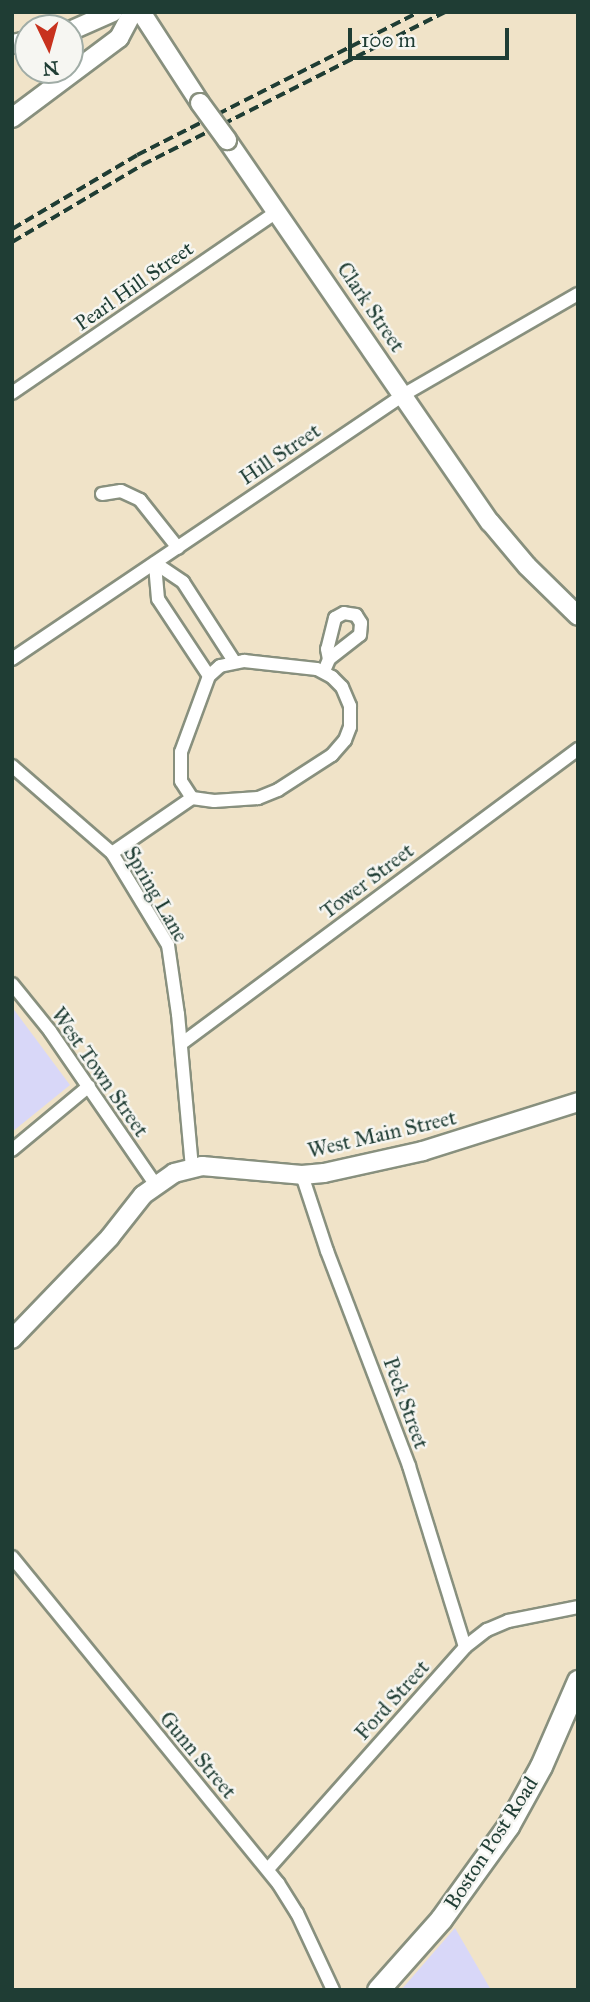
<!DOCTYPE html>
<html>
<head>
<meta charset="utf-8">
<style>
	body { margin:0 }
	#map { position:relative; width:590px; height:2002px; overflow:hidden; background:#f0e3c8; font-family:"IM FELL Great Primer",serif }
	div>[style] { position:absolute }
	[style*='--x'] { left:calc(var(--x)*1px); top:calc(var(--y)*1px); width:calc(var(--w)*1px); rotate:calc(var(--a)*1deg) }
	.built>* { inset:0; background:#d8d7f8 }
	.roads { filter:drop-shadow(2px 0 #88907e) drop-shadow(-2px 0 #88907e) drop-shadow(0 2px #88907e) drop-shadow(0 -2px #88907e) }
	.street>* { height:12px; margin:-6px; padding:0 6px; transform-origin:6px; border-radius:6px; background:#fff }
	.secondary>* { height:18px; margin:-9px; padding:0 9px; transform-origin:9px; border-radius:9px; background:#fff }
	.primary>* { height:21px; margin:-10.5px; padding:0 10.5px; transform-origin:10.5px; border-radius:10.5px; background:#fff }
	.rail>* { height:3.5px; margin-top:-1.75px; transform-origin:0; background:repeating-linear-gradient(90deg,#1f3d34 0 10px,transparent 0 15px) }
	.bridges { filter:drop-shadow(2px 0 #88907e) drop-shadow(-2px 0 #88907e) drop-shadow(0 2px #88907e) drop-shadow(0 -2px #88907e) }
	.secondary-bridge>* { height:18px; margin:-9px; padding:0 9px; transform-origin:9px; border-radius:9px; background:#fff }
	span { translate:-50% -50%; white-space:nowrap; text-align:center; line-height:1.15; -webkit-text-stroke:5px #f6f6f2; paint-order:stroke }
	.street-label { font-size:21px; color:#1f3d34 }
	.frame { position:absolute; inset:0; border:14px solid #1f3d34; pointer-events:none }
	.north { position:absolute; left:14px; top:14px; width:70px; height:70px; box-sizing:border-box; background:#f6f6f2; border:2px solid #a0aca6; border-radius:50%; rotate:175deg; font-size:19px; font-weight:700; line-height:28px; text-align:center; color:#1f3d34 }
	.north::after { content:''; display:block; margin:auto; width:24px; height:32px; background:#c8321e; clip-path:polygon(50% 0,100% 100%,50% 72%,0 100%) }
	.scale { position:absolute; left:348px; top:28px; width:161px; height:32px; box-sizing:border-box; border:4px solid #1f3d34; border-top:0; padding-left:9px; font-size:21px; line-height:24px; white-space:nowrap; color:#1f3d34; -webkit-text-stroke:5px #f6f6f2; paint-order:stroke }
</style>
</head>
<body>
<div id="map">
	<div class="built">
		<i style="clip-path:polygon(12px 1007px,70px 1085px,12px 1132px)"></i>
		<i style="clip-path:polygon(455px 1928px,491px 1990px,401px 1990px,434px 1952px)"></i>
	</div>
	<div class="roads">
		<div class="street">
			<i style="--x:12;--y:393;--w:322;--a:-34.4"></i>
			<i style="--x:102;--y:494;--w:19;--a:-9"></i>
			<i style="--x:121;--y:491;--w:21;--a:25"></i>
			<i style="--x:140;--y:500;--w:61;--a:51.6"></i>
			<i style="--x:12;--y:659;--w:472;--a:-34"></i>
			<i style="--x:403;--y:395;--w:202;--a:-30"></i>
			<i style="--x:324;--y:671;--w:13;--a:-67"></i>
			<i style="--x:329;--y:659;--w:39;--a:-38"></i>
			<i style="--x:360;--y:635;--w:12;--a:-85"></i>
			<i style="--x:361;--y:623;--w:9;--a:-122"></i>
			<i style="--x:356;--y:615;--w:12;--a:-171"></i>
			<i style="--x:344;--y:613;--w:10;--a:151"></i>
			<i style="--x:335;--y:618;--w:32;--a:104"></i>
			<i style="--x:327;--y:649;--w:10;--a:79"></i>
			<i style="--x:209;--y:676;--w:92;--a:-123.5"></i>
			<i style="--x:158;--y:599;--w:36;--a:-95"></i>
			<i style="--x:155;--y:563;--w:34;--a:34"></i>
			<i style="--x:183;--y:582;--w:94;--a:57.2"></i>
			<i style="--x:12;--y:766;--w:133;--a:41"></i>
			<i style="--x:112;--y:853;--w:108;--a:58.7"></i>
			<i style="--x:168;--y:945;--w:70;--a:81.8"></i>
			<i style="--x:178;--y:1014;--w:154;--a:84.8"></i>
			<i style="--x:112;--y:853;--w:97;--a:-34.5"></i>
			<i style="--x:192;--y:798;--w:20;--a:-123"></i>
			<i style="--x:181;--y:781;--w:29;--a:-90"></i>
			<i style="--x:181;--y:752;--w:81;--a:-69.8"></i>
			<i style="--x:209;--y:676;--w:15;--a:-42"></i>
			<i style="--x:220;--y:666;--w:25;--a:-12"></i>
			<i style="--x:244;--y:661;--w:73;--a:6.3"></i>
			<i style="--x:317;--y:669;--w:17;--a:28"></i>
			<i style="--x:332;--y:677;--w:14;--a:45"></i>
			<i style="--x:342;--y:687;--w:21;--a:67"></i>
			<i style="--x:350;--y:706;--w:21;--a:90"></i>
			<i style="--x:350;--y:727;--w:14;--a:111"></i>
			<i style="--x:345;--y:740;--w:20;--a:131"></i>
			<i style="--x:332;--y:755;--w:64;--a:147.1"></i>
			<i style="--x:278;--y:790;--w:22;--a:158"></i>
			<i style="--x:258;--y:798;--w:44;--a:176.1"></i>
			<i style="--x:214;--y:801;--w:22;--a:-172"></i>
			<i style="--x:12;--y:984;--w:60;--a:51"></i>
			<i style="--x:50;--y:1031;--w:186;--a:55.5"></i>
			<i style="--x:181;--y:1044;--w:495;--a:-36.6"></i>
			<i style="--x:12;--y:1150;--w:100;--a:-39.7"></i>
			<i style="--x:302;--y:1175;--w:80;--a:71.8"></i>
			<i style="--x:327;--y:1251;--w:230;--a:69.1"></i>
			<i style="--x:409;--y:1466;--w:189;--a:72.8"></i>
			<i style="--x:12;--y:1557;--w:421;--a:50.8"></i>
			<i style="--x:278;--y:1883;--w:36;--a:58"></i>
			<i style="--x:297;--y:1913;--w:85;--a:64.9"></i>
			<i style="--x:268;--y:1869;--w:297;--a:-48.4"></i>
			<i style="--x:465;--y:1647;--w:28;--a:-38"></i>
			<i style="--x:487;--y:1630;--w:23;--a:-23"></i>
			<i style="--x:508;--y:1621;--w:71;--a:-11.3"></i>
		</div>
		<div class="secondary">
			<i style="--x:141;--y:12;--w:108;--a:57"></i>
			<i style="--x:70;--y:31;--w:47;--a:-23.8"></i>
			<i style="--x:12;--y:44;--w:16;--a:-11"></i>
			<i style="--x:12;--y:118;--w:134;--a:-36.8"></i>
			<i style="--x:119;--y:38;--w:30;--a:-62"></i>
			<i style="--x:227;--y:140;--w:464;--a:55.5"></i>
			<i style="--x:490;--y:522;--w:57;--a:49.9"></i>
			<i style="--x:527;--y:566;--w:71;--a:44.4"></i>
			<i style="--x:12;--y:1339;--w:141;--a:-46.1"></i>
			<i style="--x:110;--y:1237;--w:53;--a:-51.8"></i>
			<i style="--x:143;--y:1195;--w:38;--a:-35"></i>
			<i style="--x:174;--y:1173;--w:29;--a:-14"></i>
			<i style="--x:202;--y:1166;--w:100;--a:5.1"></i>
			<i style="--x:302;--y:1175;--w:22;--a:-5"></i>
			<i style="--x:324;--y:1173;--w:101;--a:-12.5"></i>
			<i style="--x:423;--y:1151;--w:163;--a:-17.5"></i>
		</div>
		<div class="primary">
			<i style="--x:378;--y:1990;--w:95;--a:-48.4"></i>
			<i style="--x:441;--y:1919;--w:115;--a:-54.2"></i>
			<i style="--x:508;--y:1826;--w:68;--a:-61.2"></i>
			<i style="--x:541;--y:1766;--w:93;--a:-66.5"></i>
		</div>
	</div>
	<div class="rail">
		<i style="--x:12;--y:229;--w:145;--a:-30.6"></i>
		<i style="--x:137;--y:155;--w:316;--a:-26.9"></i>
		<i style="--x:12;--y:242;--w:151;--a:-30.6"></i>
		<i style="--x:142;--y:165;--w:339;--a:-26.8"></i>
	</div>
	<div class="bridges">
		<div class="secondary-bridge">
			<i style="--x:200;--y:103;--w:46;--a:53.9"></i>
		</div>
	</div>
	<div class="street-label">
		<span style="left:134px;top:286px;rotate:-35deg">Pearl Hill Street</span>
		<span style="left:371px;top:307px;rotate:56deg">Clark Street</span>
		<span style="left:280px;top:454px;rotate:-34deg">Hill Street</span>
		<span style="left:367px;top:881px;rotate:-37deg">Tower Street</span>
		<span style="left:156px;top:894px;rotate:60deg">Spring Lane</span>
		<span style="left:100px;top:1072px;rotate:55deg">West Town Street</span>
		<span style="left:382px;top:1134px;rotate:-13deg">West Main Street</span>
		<span style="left:406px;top:1403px;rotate:70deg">Peck Street</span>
		<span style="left:392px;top:1700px;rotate:-48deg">Ford Street</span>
		<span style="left:198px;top:1755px;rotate:50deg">Gunn Street</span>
		<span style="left:491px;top:1843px;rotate:-57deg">Boston Post Road</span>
	</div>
	<div class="frame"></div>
	<div class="north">N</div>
	<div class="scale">100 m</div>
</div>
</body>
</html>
